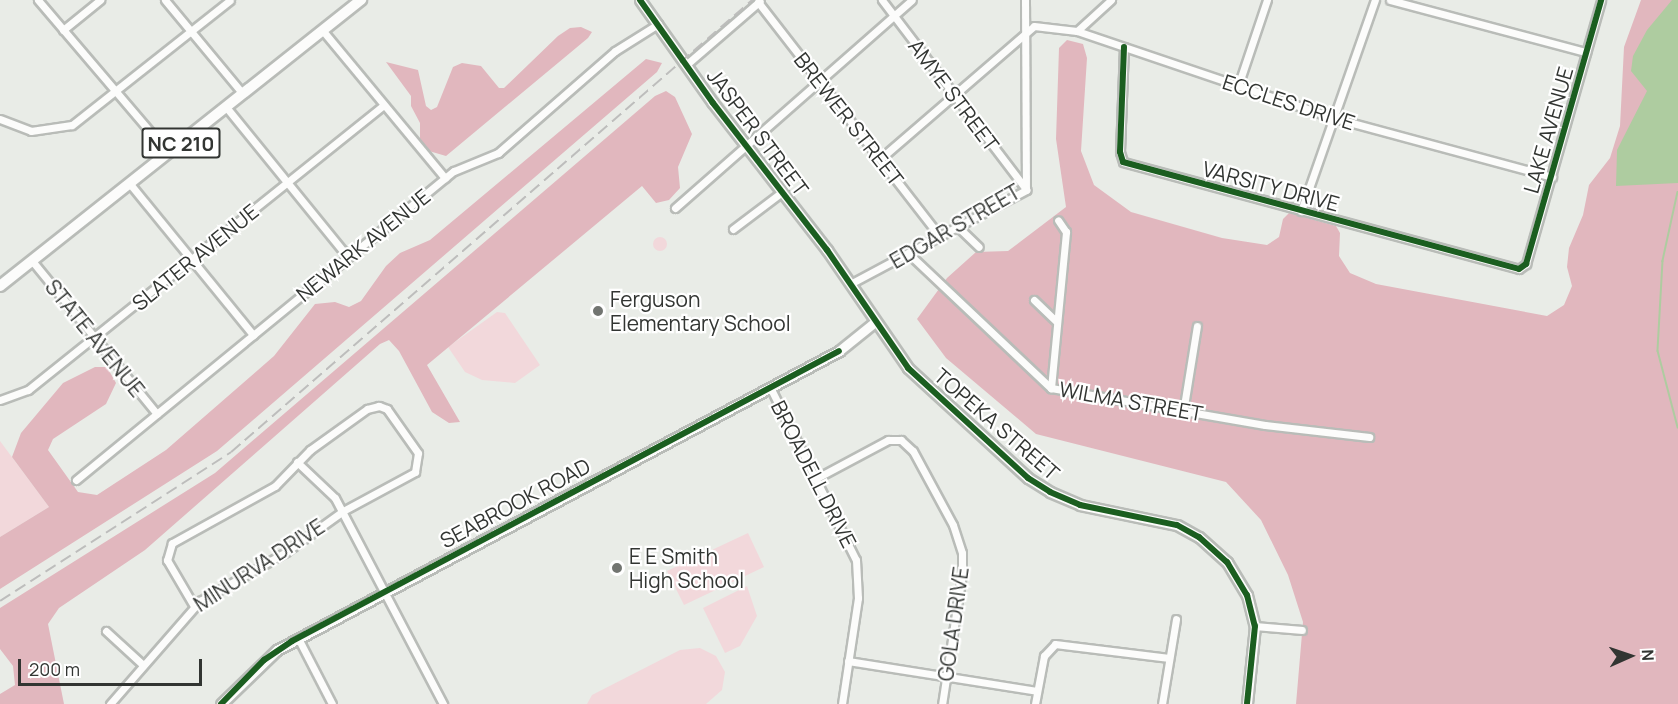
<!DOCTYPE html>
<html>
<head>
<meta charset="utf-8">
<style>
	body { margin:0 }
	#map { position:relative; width:1678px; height:704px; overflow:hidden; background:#e9ece7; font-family:Manrope,sans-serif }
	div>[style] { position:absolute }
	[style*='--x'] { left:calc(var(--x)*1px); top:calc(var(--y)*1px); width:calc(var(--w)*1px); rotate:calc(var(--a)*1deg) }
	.green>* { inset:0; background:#f2d8db }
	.round { border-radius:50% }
	.forest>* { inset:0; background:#e1b7be }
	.water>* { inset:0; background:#aecca0 }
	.stream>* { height:1.5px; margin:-0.75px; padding:0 0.75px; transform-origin:0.75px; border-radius:0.75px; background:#aecca0 }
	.roads { filter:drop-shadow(2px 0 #b9bcb8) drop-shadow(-2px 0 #b9bcb8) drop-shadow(0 2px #b9bcb8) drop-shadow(0 -2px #b9bcb8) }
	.street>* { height:7px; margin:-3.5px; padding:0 3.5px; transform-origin:3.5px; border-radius:3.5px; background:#fcfcfb }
	.secondary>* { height:9px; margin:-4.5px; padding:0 4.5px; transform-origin:4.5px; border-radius:4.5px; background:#fcfcfb }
	.primary>* { height:10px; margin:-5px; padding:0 5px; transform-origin:5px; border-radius:5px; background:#fcfcfb }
	.rail>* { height:1.5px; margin-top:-0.75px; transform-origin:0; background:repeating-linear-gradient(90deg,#bdbdbc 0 12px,transparent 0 18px) }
	.cycleway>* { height:6px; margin:-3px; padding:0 3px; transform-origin:3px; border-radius:3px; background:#1b5e20 }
	.dots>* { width:16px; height:16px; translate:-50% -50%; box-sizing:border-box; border:3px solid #fff; border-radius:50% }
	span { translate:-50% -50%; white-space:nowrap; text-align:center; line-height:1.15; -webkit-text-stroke:4.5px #fff; paint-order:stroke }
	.shield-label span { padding:2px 4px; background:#fff; border:2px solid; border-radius:4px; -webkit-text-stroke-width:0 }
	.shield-label { font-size:20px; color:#323532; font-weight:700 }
	.street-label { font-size:21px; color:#323532 }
	.poi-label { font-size:21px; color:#323532 }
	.left { translate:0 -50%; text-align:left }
	.north { position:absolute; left:1600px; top:626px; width:60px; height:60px; -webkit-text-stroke:4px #fff; paint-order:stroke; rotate:87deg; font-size:16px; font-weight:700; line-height:24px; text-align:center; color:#323532 }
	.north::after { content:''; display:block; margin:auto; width:21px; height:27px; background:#323532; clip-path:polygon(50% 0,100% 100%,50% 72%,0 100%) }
	.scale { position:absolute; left:18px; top:659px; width:184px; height:27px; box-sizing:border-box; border:3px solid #323532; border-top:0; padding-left:8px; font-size:18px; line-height:21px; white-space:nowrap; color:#323532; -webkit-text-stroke:4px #fff; paint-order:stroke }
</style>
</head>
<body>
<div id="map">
	<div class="green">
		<i class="round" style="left:653px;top:237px;width:14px;height:14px"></i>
		<i style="clip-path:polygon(497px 312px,505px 313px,540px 365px,515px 383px,482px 380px,465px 372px,448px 347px)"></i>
		<i style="clip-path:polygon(0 441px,49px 507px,0 537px)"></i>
		<i style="clip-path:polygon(748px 533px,764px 567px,684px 605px,667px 571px)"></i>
		<i style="clip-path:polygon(747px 586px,757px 616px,740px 646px,725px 653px,703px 608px)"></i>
		<i style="clip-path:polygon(700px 648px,716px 656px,725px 672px,722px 690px,706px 704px,587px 704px,592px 695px,680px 650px)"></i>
	</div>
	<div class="forest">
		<i style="clip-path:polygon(1641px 0,1678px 0,1678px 704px,1296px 704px,1303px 622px,1288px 575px,1261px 520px,1226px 482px,1036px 434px,946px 358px,917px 319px,947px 278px,976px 252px,1008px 251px,1066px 207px,1056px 139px,1059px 48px,1067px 40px,1083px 44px,1087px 58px,1081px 151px,1094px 185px,1131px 212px,1222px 238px,1267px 245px,1279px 237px,1283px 219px,1289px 213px,1336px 226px,1340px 233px,1339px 256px,1350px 273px,1376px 284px,1547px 316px,1564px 305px,1572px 286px,1567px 267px,1569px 248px,1583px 215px,1589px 185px,1610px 158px,1620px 126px,1624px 47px)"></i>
		<i style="clip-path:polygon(581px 27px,592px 32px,588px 38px,446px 156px,429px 151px,420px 141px,420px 123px,411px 106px,411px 96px,386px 62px,418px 70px,426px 106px,431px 110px,437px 107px,453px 67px,462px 63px,481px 66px,499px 88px,504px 88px,558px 36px,570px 28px)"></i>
		<i style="clip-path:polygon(646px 59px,662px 63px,657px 72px,217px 451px,0 589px,0 537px,49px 507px,12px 457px,21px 433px,63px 383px,95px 367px,107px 367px,116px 383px,106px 404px,53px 439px,48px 450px,78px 492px,97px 495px,166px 450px,274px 356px,315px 304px,335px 302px,349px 307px,361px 301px,386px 266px,400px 253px,430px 240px)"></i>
		<i style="clip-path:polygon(666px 91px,675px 97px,692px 134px,678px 167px,680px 188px,669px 200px,656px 203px,642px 186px,427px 365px,460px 422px,449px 423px,432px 412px,399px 351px,389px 340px,380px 344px,145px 550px,59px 608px,48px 624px,64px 704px,0 704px,0 694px,15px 685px,13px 666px,0 649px,0 608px,215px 473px,655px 96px)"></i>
	</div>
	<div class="water">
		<i style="clip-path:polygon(1672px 0,1678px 0,1678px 183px,1616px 186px,1617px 150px,1647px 91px,1631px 71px,1633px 56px,1647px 30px)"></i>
	</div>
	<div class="stream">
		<i style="--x:1678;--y:192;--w:71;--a:102.3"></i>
		<i style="--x:1663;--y:261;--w:90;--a:93.2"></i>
		<i style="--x:1658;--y:351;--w:79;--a:75.3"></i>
	</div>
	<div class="roads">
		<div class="street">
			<i style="--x:38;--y:0;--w:201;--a:49.6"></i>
			<i style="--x:165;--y:0;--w:122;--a:50.3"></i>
			<i style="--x:882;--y:0;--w:238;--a:52.7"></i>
			<i style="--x:1390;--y:0;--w:203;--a:14.9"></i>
			<i style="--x:758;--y:2;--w:295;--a:52.2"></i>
			<i style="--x:63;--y:30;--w:48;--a:-39"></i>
			<i style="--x:323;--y:31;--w:191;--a:50.3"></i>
			<i style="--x:1077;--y:31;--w:46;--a:-42.4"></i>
			<i style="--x:1124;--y:47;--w:105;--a:92.2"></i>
			<i style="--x:1120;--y:152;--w:10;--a:73"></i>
			<i style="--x:1123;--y:162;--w:410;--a:15.1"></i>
			<i style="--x:1519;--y:269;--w:9;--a:-36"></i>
			<i style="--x:1526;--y:264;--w:274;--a:-74.1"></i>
			<i style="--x:687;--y:64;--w:96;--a:-40.8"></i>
			<i style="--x:1238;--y:86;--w:91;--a:-71.4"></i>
			<i style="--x:226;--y:107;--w:193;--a:50.9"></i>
			<i style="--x:0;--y:119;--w:33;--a:21"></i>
			<i style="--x:31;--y:131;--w:41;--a:-8.3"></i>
			<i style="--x:72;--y:125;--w:201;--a:-38.3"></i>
			<i style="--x:880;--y:159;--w:203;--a:-40.8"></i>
			<i style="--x:1034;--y:26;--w:43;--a:6.6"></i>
			<i style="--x:1077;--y:31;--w:271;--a:18.7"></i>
			<i style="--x:1334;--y:118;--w:226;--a:15.1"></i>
			<i style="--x:130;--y:184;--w:195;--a:50.8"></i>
			<i style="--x:675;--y:208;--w:315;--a:-41.3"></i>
			<i style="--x:1301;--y:211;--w:224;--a:-70.7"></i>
			<i style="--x:957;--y:226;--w:30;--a:44"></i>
			<i style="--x:733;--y:229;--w:61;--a:-37.1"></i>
			<i style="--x:908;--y:253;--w:197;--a:43.4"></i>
			<i style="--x:1051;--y:388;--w:217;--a:9.8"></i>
			<i style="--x:1265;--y:425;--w:105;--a:6.6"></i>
			<i style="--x:33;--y:262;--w:196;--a:50.8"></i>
			<i style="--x:850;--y:284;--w:200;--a:-28.1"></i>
			<i style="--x:1026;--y:190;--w:190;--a:-90.3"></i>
			<i style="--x:1034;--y:300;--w:30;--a:44"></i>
			<i style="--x:770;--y:387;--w:193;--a:63.6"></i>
			<i style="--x:856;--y:560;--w:38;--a:87"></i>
			<i style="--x:858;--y:598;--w:107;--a:98.6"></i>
			<i style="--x:1051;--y:388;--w:157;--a:-84.5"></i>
			<i style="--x:1066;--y:232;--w:14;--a:-124"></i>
			<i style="--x:0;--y:400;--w:30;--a:-20"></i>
			<i style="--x:28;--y:390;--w:456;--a:-38.7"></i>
			<i style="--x:1183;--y:412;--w:87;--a:-80.8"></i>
			<i style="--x:297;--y:462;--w:52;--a:43.5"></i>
			<i style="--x:335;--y:498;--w:233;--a:62.3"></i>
			<i style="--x:815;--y:479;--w:83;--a:-28.1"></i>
			<i style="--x:888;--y:440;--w:13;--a:0"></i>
			<i style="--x:901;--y:440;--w:16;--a:43"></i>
			<i style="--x:913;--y:451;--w:84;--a:61.6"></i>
			<i style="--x:953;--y:525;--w:29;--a:72"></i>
			<i style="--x:962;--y:553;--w:21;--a:90"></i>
			<i style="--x:962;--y:574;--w:132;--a:98.7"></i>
			<i style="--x:76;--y:480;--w:488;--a:-39.3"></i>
			<i style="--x:454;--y:171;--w:48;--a:-22.2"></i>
			<i style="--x:498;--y:153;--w:155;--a:-41.1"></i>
			<i style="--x:615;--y:51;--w:51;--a:-32.1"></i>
			<i style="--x:1255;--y:626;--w:47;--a:4.9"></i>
			<i style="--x:106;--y:631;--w:49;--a:42.5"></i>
			<i style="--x:298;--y:638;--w:74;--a:62.7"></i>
			<i style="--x:848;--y:661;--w:191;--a:9"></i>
			<i style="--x:110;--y:704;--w:137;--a:-48.9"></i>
			<i style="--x:200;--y:601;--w:99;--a:-29.7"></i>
			<i style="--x:286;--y:552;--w:70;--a:-35.7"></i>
			<i style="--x:343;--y:511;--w:82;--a:-28.4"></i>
			<i style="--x:415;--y:472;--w:19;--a:-81"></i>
			<i style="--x:418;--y:453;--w:54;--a:-125.2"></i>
			<i style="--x:387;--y:409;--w:9;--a:-159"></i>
			<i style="--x:379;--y:406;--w:12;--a:166"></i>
			<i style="--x:367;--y:409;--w:70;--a:144.3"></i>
			<i style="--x:310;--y:450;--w:50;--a:134.2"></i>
			<i style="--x:275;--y:486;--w:118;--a:151"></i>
			<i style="--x:172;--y:543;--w:18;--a:106"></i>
			<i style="--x:167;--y:560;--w:53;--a:59.6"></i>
			<i style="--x:1035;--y:704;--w:49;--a:-79.4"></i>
			<i style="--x:1044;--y:656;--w:16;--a:-47"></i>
			<i style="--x:1055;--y:644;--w:115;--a:7"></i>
			<i style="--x:1162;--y:704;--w:86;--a:-80.6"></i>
		</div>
		<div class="secondary">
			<i style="--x:640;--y:0;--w:126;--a:54.7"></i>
			<i style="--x:713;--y:103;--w:186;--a:52.2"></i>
			<i style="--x:827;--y:250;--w:143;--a:55.5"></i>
			<i style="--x:908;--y:368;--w:163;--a:42.5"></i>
			<i style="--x:1028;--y:478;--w:26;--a:32"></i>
			<i style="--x:1050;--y:492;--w:33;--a:23"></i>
			<i style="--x:1080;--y:505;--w:99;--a:11.7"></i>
			<i style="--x:1177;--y:525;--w:25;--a:29"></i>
			<i style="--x:1199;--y:537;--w:38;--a:42"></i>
			<i style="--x:1227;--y:562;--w:39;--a:59"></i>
			<i style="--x:1247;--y:595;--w:32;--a:76"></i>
			<i style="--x:1255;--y:626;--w:78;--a:95.9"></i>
			<i style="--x:221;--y:704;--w:78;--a:-44"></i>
			<i style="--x:277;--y:650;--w:637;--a:-28.01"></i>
			<i style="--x:839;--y:351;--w:46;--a:-38.9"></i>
		</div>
		<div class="primary">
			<i style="--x:0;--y:286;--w:461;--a:-38.4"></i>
		</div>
	</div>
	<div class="rail">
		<i style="--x:0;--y:601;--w:275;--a:-32.8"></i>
		<i style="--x:231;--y:452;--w:690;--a:-40.94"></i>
	</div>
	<div class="cycleway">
		<i style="--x:640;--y:0;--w:126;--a:54.7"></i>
		<i style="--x:713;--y:103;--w:186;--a:52.2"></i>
		<i style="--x:827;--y:250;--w:143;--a:55.5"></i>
		<i style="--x:908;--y:368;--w:163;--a:42.5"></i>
		<i style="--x:1028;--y:478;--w:26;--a:32"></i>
		<i style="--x:1050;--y:492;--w:33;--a:23"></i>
		<i style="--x:1080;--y:505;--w:99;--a:11.7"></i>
		<i style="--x:1177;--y:525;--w:25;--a:29"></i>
		<i style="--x:1199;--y:537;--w:38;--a:42"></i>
		<i style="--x:1227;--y:562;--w:39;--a:59"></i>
		<i style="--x:1247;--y:595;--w:32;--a:76"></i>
		<i style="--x:1255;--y:626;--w:78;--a:95.9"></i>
		<i style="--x:1124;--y:47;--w:105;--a:92.2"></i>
		<i style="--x:1120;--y:152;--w:10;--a:73"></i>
		<i style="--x:1123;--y:162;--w:410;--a:15.1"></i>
		<i style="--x:1519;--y:269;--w:9;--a:-36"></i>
		<i style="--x:1526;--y:264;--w:274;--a:-74.1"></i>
		<i style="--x:221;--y:704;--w:62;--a:-45.7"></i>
		<i style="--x:264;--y:660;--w:34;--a:-34"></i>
		<i style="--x:292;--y:641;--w:619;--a:-27.93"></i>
	</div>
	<div class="dots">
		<i style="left:598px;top:311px;background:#727571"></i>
		<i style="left:617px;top:568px;background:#727571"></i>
	</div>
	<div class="shield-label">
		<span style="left:181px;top:143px">NC 210</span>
	</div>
	<div class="street-label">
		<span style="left:954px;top:95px;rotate:53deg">AMYE STREET</span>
		<span style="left:1289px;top:102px;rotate:18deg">ECCLES DRIVE</span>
		<span style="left:849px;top:119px;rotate:52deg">BREWER STREET</span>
		<span style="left:1548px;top:130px;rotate:-74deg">LAKE AVENUE</span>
		<span style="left:758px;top:132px;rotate:53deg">JASPER STREET</span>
		<span style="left:1271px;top:186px;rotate:15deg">VARSITY DRIVE</span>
		<span style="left:955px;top:226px;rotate:-30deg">EDGAR STREET</span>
		<span style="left:363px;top:245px;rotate:-39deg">NEWARK AVENUE</span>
		<span style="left:195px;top:257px;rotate:-39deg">SLATER AVENUE</span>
		<span style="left:95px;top:338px;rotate:51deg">STATE AVENUE</span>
		<span style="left:1131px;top:401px;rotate:10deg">WILMA STREET</span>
		<span style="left:997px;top:424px;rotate:41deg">TOPEKA STREET</span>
		<span style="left:814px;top:474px;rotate:63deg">BROADELL DRIVE</span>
		<span style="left:515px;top:503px;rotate:-28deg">SEABROOK ROAD</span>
		<span style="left:259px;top:565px;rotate:-33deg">MINURVA DRIVE</span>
		<span style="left:953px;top:624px;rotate:-82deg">GOLA DRIVE</span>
	</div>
	<div class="poi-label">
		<span class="left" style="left:610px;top:311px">Ferguson<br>Elementary School</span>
		<span class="left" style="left:629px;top:568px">E E Smith<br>High School</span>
	</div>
	<div class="north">N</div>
	<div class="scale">200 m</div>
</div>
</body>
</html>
